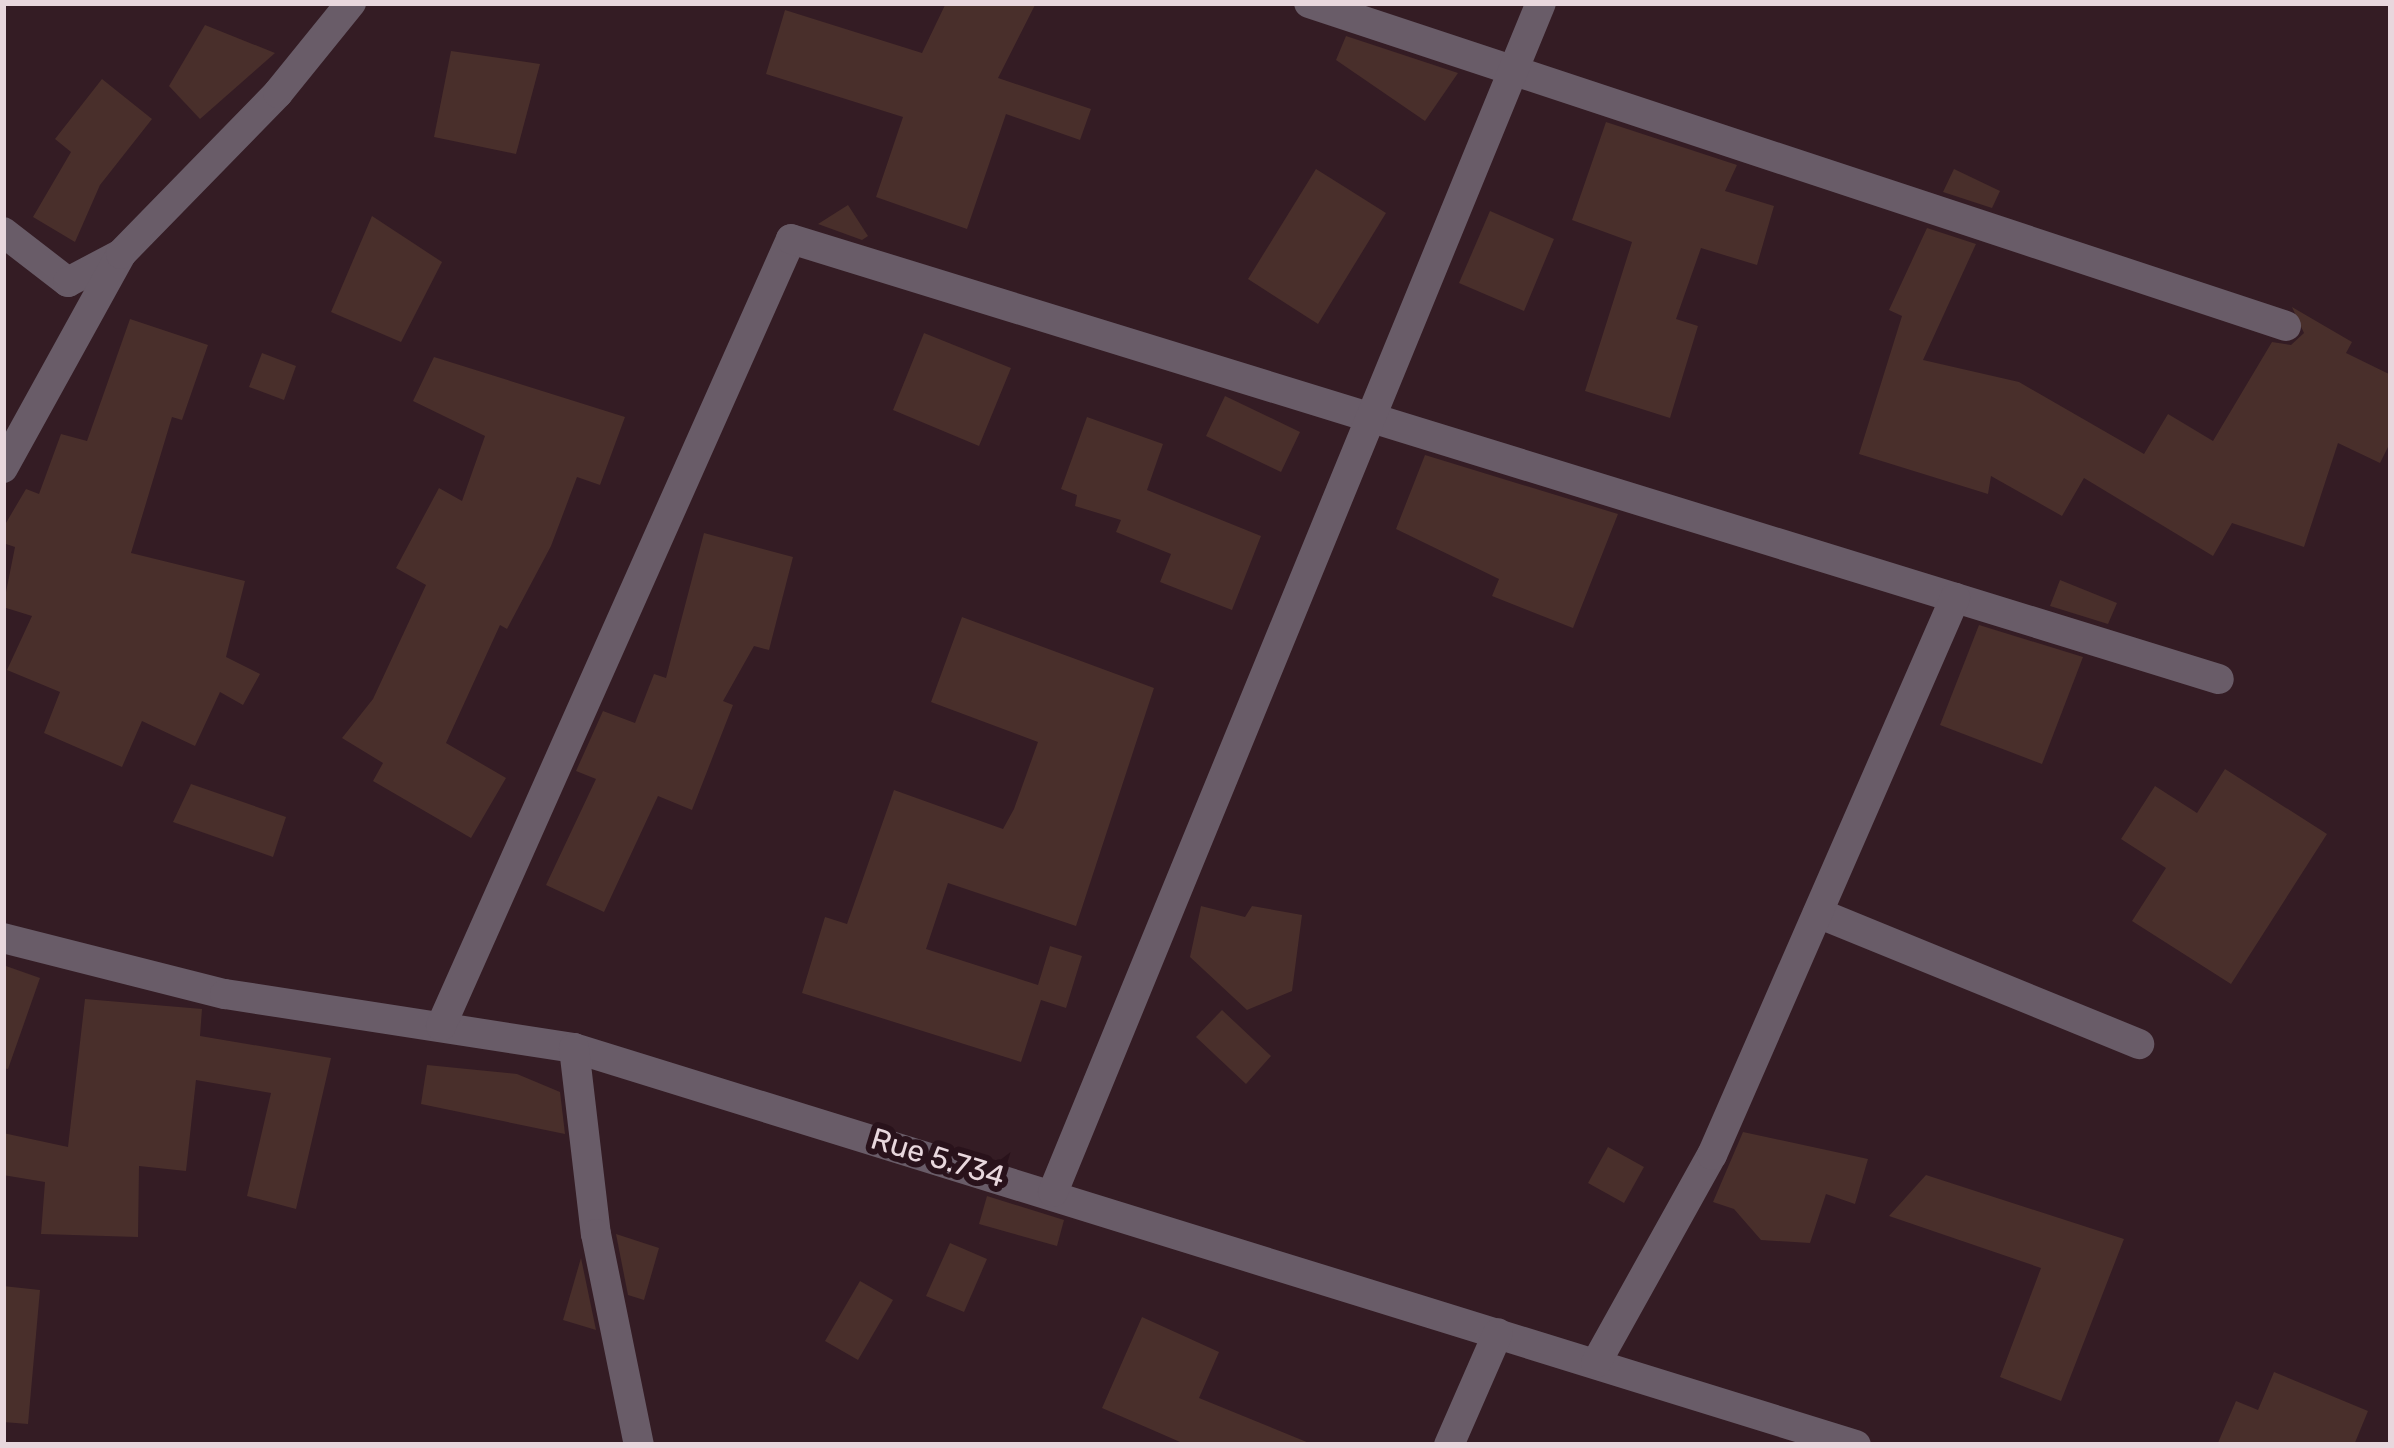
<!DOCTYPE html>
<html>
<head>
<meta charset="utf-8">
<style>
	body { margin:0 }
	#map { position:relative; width:2394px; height:1448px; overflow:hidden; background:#341c24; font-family:Rubik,sans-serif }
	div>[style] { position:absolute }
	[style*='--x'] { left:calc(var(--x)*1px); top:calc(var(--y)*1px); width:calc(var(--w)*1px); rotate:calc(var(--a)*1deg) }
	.building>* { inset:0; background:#492f2b }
	.minor>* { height:30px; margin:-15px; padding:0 15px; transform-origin:15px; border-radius:15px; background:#695c68 }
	span { translate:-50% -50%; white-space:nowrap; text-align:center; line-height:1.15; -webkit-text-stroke:12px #29121b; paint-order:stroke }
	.street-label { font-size:30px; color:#e8d7dd }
	.frame { position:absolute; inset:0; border:6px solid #e8d7dd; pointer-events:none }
</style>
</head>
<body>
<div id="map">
	<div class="building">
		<i style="clip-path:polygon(946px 3px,1036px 3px,998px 78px,1091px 109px,1080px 140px,1006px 114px,967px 229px,876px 197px,903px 117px,766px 74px,785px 10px,922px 53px)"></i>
		<i style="clip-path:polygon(205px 25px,275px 53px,200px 119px,169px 86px)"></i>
		<i style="clip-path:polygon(1346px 36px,1458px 73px,1425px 121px,1336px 60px)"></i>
		<i style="clip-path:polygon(451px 51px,540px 64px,516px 154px,434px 137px)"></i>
		<i style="clip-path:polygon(102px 79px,152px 119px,100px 185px,75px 242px,33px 217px,71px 152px,55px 139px)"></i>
		<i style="clip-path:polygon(1606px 122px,1737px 165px,1725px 191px,1774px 206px,1757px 265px,1701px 248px,1676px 319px,1698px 326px,1670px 418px,1585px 391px,1632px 242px,1572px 220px)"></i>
		<i style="clip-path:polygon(1316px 169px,1386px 213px,1318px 324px,1248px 279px)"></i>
		<i style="clip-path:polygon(1954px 169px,2000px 191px,1992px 208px,1943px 192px)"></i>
		<i style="clip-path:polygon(848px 205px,868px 236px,862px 240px,818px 224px)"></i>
		<i style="clip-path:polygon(1490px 211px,1554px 239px,1524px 311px,1459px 283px)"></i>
		<i style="clip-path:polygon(372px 216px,442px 262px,401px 342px,331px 312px)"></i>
		<i style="clip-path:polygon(1927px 228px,1976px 244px,1923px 360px,2019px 382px,2144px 454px,2168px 414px,2213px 441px,2272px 342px,2291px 345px,2304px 333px,2292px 307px,2352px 342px,2346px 353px,2391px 375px,2391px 441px,2380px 463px,2338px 443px,2304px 547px,2232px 523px,2213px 556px,2084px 478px,2062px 516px,1991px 476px,1988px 494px,1859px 454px,1902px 316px,1889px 310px)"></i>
		<i style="clip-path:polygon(130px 319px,208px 345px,182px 420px,172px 417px,131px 553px,245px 581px,226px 657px,260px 674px,243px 705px,220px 692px,195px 746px,142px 721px,122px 767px,44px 733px,60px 692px,7px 670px,32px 616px,3px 607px,15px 547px,3px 543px,3px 528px,26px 489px,39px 494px,61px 434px,87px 441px)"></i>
		<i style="clip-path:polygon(924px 333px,1011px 368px,979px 446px,893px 410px)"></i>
		<i style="clip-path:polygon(262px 353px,296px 366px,284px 400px,249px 387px)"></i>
		<i style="clip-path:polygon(434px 357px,625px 417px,600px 485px,577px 477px,551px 546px,507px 629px,500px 625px,446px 743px,506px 778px,471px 838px,373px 781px,383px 763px,342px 738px,373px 699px,426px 585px,396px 568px,439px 488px,462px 501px,485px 436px,413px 401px)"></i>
		<i style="clip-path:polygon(1225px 396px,1300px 432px,1281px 472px,1206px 436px)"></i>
		<i style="clip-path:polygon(1087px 417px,1163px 444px,1147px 490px,1261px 536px,1232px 610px,1160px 582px,1171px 554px,1116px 532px,1121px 520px,1075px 506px,1077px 495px,1061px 489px)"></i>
		<i style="clip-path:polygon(1425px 455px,1618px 514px,1573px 628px,1492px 596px,1499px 579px,1396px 529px)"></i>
		<i style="clip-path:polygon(704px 533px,793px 557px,769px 650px,754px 646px,723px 701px,733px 705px,692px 810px,658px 796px,604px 912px,546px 885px,596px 779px,576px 771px,603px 711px,635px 723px,654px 674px,666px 678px)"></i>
		<i style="clip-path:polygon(2060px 580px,2117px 603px,2108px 624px,2050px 606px)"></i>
		<i style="clip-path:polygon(962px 617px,1154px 688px,1076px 926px,948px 883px,926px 949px,1038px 985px,1050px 946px,1082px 956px,1066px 1008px,1041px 1000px,1021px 1062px,802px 993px,825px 917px,847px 924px,894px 790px,1003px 829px,1014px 809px,1038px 742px,931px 702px)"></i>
		<i style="clip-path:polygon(1979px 625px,2083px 657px,2042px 764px,1940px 725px)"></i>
		<i style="clip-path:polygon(2225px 769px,2327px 834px,2231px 984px,2132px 921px,2166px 868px,2121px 839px,2155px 786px,2197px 813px)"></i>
		<i style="clip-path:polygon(191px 784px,286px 817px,273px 857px,173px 822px)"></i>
		<i style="clip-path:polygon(1201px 906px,1245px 917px,1252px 906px,1302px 915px,1292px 991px,1247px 1010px,1190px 957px)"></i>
		<i style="clip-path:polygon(3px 965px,40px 978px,8px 1069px,3px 1068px)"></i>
		<i style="clip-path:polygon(85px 999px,202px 1009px,200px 1036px,331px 1058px,296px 1209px,247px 1196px,271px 1093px,196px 1080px,186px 1171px,139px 1166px,138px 1237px,41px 1234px,45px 1182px,3px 1175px,3px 1133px,68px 1147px)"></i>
		<i style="clip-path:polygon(1222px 1010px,1271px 1056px,1246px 1084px,1196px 1037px)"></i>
		<i style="clip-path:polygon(427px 1065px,517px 1074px,560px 1092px,565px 1134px,421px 1104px)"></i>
		<i style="clip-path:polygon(1743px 1132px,1868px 1159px,1855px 1204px,1826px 1194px,1810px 1243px,1761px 1240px,1734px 1209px,1713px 1202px)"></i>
		<i style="clip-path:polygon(1608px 1147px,1644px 1167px,1624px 1203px,1588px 1183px)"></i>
		<i style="clip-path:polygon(1926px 1175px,2124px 1239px,2061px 1401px,2000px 1377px,2041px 1268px,1889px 1216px)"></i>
		<i style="clip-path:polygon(987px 1196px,1064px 1220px,1057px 1246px,979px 1224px)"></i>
		<i style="clip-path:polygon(616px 1234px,659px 1248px,644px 1300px,628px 1295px)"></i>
		<i style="clip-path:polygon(950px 1243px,987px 1259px,964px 1312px,926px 1296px)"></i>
		<i style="clip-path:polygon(581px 1258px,596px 1330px,563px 1320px)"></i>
		<i style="clip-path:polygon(860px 1281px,893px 1300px,858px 1360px,825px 1341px)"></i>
		<i style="clip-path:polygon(3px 1286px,40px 1290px,28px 1424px,3px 1422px)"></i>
		<i style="clip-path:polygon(1142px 1317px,1219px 1352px,1199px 1398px,1314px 1445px,1187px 1445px,1102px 1408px)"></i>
		<i style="clip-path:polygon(2274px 1372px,2368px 1411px,2354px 1445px,2217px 1445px,2236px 1401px,2258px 1410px)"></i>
	</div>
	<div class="minor">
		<i style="--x:1309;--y:3;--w:1029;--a:18.29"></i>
		<i style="--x:3;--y:232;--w:82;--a:37.6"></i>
		<i style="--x:68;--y:282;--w:60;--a:-27.8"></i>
		<i style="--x:3;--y:468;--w:244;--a:-61.1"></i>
		<i style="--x:121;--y:254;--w:225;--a:-45.7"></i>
		<i style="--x:278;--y:93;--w:116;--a:-51"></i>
		<i style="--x:1818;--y:913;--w:347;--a:22.2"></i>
		<i style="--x:3;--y:938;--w:229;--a:14.2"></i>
		<i style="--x:225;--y:994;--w:353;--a:8.8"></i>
		<i style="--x:574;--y:1048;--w:1342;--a:17.21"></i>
		<i style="--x:441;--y:1026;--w:861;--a:-66.02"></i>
		<i style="--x:791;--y:239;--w:1494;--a:17.13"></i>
		<i style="--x:574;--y:1048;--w:187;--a:83.3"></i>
		<i style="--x:596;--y:1234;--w:215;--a:78.5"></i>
		<i style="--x:1053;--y:1192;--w:1285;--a:-67.69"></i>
		<i style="--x:1596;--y:1363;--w:238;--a:-60.9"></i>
		<i style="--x:1712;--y:1155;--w:608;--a:-66.43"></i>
		<i style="--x:1449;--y:1445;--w:122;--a:-66.4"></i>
	</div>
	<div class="street-label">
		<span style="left:938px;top:1158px;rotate:17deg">Rue 5.734</span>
	</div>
	<div class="frame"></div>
</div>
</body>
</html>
